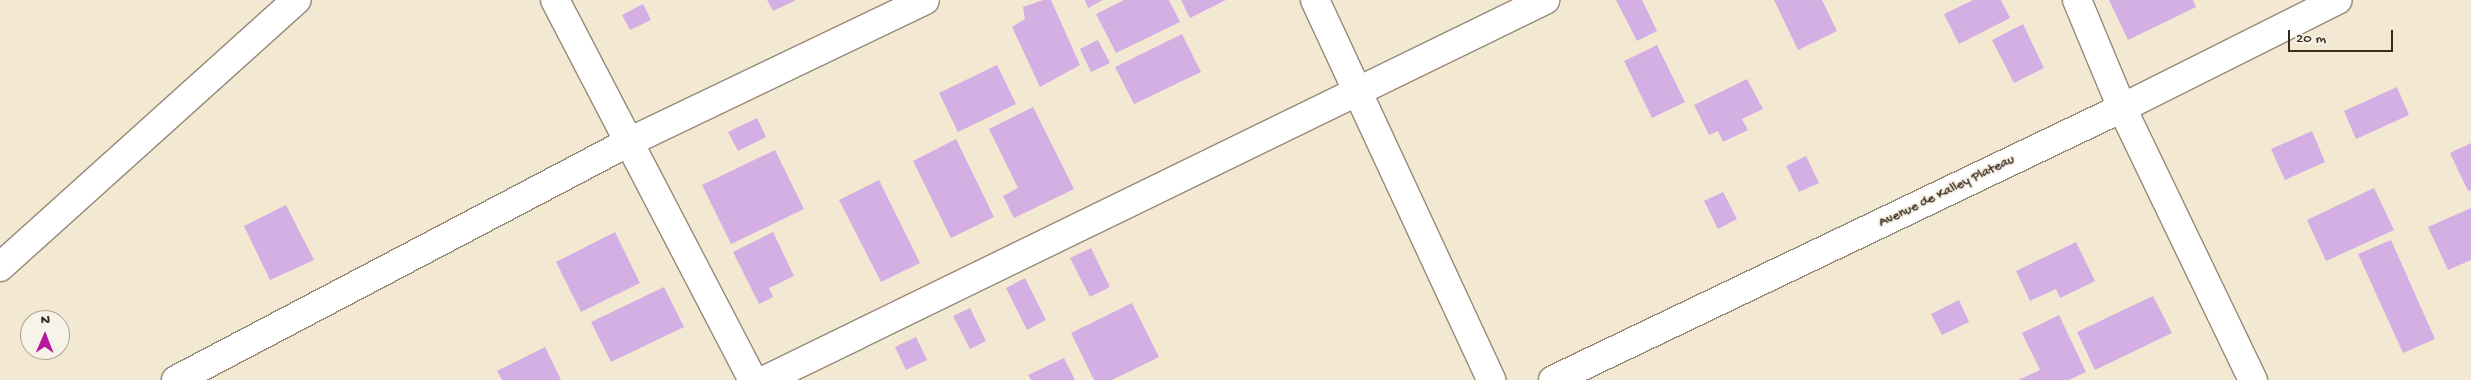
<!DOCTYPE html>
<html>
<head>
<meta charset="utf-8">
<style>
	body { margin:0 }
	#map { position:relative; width:2471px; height:380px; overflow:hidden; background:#f3e8d2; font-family:"Gochi Hand",sans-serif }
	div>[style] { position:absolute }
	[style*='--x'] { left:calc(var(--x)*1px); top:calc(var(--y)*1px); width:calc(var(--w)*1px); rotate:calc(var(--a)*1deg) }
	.building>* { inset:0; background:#d4afe3 }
	.roads { filter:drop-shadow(1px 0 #978978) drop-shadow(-1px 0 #978978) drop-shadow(0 1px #978978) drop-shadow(0 -1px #978978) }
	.minor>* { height:28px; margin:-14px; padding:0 14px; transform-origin:14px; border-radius:14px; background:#fff }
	span { translate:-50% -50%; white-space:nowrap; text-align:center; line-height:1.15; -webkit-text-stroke:4px #f7f3e8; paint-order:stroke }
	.street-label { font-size:14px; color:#3b2a1e }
	.north { position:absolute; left:20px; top:310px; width:50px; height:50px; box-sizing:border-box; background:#f7f3e8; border:1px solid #aca397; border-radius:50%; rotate:1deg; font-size:14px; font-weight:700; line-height:20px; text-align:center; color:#3b2a1e }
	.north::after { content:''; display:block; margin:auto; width:18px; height:22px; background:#b5179e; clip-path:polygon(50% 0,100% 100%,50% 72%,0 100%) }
	.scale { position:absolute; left:2288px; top:30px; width:105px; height:22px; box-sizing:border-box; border:2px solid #3b2a1e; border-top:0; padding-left:6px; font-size:15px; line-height:18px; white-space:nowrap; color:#3b2a1e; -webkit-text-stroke:4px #f7f3e8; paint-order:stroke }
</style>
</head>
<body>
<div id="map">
	<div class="building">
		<i style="clip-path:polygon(767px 0,796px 0,773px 11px)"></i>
		<i style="clip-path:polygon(1043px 0,1051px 0,1080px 65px,1040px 87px,1012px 27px,1025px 19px,1023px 7px)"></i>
		<i style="clip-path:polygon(1085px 0,1103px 0,1088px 8px)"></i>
		<i style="clip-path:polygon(1124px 0,1169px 0,1180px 22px,1116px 53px,1096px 14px)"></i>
		<i style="clip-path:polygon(1181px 0,1226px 0,1190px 18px)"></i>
		<i style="clip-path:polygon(1616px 0,1642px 0,1657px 31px,1637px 41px)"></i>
		<i style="clip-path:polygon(1774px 0,1822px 0,1837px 31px,1798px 50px)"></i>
		<i style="clip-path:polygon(1973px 0,2001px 0,2010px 18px,1959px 44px,1944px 14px)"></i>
		<i style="clip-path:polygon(2109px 0,2193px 0,2196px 7px,2128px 40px)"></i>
		<i style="clip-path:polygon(643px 4px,651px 20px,630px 30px,622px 15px)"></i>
		<i style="clip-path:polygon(2023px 24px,2044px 68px,2014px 83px,1992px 40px)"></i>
		<i style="clip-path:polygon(1182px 34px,1201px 72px,1134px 104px,1115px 67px)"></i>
		<i style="clip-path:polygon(1098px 40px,1110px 63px,1091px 72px,1080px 49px)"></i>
		<i style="clip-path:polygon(1657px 45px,1685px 102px,1652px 118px,1624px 61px)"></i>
		<i style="clip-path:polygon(997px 65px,1016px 104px,958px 132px,939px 93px)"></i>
		<i style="clip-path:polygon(1747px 79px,1763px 109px,1742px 119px,1748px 130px,1723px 142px,1718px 131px,1709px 135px,1694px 105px)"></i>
		<i style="clip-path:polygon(2397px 87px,2409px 115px,2356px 139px,2344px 111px)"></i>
		<i style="clip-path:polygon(1033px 107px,1074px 189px,1014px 218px,1003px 196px,1018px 188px,989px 129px)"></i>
		<i style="clip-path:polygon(757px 118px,766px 137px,738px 151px,728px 132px)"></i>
		<i style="clip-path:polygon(2312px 131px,2325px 162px,2285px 180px,2271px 149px)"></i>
		<i style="clip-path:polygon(956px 139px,994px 217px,951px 238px,913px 161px)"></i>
		<i style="clip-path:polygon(2471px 143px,2471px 190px,2468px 191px,2450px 153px)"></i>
		<i style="clip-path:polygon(775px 150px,804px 209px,731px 244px,702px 185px)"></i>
		<i style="clip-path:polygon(1806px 156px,1819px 183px,1799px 192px,1786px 166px)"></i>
		<i style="clip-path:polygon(879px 180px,920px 263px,881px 282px,839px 200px)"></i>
		<i style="clip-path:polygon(2374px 188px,2394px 230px,2326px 261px,2307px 220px)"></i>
		<i style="clip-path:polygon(1723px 192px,1737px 219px,1718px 229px,1704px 201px)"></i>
		<i style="clip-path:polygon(286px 205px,314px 260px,270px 280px,244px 226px)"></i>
		<i style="clip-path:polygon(2471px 208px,2471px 260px,2448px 270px,2428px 227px)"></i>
		<i style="clip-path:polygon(615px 232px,640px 283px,581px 312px,556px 262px)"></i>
		<i style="clip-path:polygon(773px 232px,794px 276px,769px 288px,773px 297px,759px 304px,733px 252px)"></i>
		<i style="clip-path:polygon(2391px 240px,2435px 339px,2403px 353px,2358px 254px)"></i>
		<i style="clip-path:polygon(2076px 242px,2095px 281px,2060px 298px,2056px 289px,2030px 301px,2016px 271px)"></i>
		<i style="clip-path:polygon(1091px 248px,1110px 287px,1090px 297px,1070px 258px)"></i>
		<i style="clip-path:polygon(1025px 278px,1046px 320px,1027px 330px,1006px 288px)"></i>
		<i style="clip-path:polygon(664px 287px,684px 327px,611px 362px,591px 322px)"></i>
		<i style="clip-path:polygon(2153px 296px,2172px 333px,2095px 370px,2077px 332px)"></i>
		<i style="clip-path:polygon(1959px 300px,1969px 322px,1942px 335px,1931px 314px)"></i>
		<i style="clip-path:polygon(1132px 303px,1159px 357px,1112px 380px,1094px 380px,1071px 333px)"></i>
		<i style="clip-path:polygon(970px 308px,986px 341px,970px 349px,953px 316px)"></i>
		<i style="clip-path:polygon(2059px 315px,2086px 372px,2069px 380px,2018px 380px,2040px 370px,2022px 333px)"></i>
		<i style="clip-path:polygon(916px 337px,927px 360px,906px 370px,895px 347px)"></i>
		<i style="clip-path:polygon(545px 347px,561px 380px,502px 380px,497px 371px)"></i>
		<i style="clip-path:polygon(1064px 358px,1075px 380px,1031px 380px,1028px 375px)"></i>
	</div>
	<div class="roads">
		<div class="minor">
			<i style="--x:555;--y:0;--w:428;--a:62.5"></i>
			<i style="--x:1315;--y:0;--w:419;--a:65.1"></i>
			<i style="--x:2077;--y:0;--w:117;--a:67.4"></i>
			<i style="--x:2122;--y:108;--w:302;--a:64.3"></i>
			<i style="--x:0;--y:267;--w:399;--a:-42"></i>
			<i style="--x:176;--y:380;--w:512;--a:-27.72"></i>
			<i style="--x:629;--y:142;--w:328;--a:-25.6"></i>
			<i style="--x:765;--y:380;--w:868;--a:-25.97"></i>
			<i style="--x:1553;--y:380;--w:631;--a:-25.55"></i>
			<i style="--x:2122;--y:108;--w:241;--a:-26.6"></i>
		</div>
	</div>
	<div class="street-label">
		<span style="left:1947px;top:192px;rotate:-26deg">Avenue de Kalley Plateau</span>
	</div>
	<div class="north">N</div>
	<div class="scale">20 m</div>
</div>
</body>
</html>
